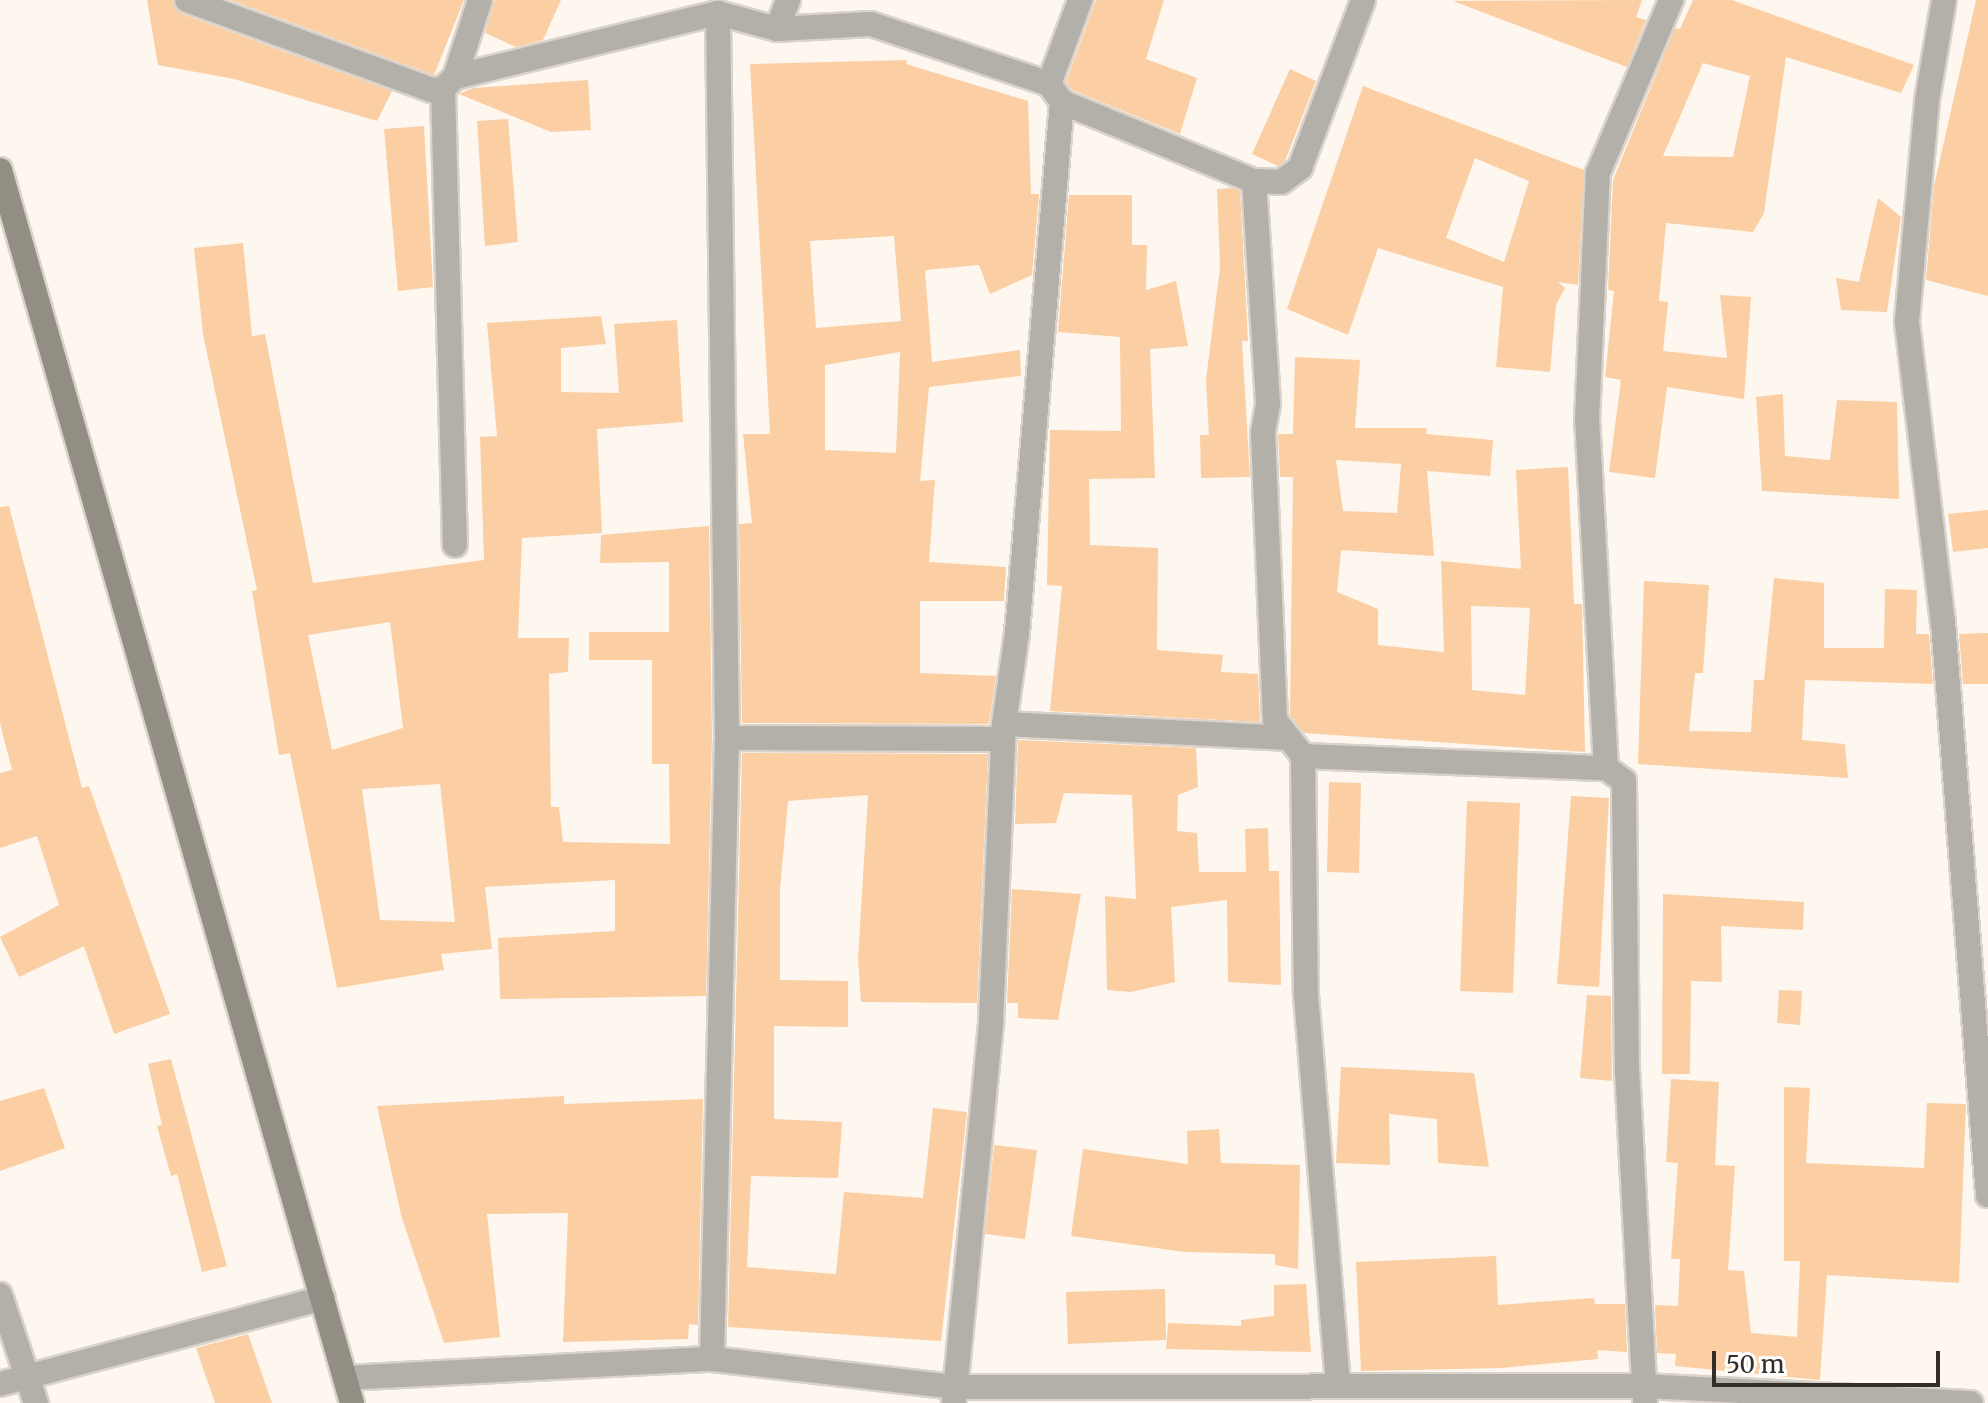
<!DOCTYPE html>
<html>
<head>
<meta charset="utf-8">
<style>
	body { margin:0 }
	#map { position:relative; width:1988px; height:1403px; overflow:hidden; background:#fef7ef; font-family:Merriweather,serif }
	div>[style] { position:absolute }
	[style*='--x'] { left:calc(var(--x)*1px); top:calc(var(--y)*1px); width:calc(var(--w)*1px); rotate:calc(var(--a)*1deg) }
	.building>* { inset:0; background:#fbcfa3 }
	.roads { filter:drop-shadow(2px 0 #d9d3cb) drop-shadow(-2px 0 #d9d3cb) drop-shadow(0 2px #d9d3cb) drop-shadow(0 -2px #d9d3cb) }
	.minor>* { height:24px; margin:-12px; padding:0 12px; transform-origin:12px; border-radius:12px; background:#b3b0aa }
	.secondary>* { height:24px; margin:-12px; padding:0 12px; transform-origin:12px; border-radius:12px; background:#928e84 }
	span { translate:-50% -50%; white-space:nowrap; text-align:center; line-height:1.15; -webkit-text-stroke:7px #fff; paint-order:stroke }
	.scale { position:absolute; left:1712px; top:1351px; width:228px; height:36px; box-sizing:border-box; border:4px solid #332e29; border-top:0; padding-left:10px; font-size:24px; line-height:28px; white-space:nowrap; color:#332e29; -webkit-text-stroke:6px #fff; paint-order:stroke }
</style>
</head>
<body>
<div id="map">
	<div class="building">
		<i style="clip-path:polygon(147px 0,172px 0,182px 14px,392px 91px,377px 121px,234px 79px,158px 65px)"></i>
		<i style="clip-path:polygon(230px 0,464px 0,434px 75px)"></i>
		<i style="clip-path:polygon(495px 0,561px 0,543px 40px,516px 47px,485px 33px)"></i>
		<i style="clip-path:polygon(1096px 0,1164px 0,1146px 59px,1197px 78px,1180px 134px,1072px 90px,1066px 82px)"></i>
		<i style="clip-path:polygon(1642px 0,1636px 17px,1646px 20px,1627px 67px,1453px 1px)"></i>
		<i style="clip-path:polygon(evenodd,1693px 0,1732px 0,1914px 65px,1901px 93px,1786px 57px,1764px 213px,1753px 232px,1666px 223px,1659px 301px,1668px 302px,1663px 351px,1727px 358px,1720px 295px,1751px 297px,1744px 399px,1667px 387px,1655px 478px,1609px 472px,1621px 380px,1605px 377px,1614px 291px,1608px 290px,1613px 180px,1675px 28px,1680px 29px,1693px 0,1703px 63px,1750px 76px,1733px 157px,1663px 156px,1703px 63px)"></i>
		<i style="clip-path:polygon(1976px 0,1988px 0,1988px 296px,1926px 280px,1934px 186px)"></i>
		<i style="clip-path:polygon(evenodd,907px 60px,906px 64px,1028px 101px,1031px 194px,1039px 194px,1032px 275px,990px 294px,979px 265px,925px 270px,932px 362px,1020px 350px,1021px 376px,929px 387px,920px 481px,935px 480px,929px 562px,1006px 567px,1004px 601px,920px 601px,920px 673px,996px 676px,989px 724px,742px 723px,739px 524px,752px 523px,743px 434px,770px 434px,750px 64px,907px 60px,894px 236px,901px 321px,816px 328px,810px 241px,894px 236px,907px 60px,900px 352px,896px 453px,825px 450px,825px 365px,900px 352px)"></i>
		<i style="clip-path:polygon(1290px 69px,1316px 81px,1285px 161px,1278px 166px,1252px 154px)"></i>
		<i style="clip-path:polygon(588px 80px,591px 130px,551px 132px,459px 94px,473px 88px)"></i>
		<i style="clip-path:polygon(evenodd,1363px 86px,1584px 170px,1578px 285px,1558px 282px,1565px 288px,1556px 305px,1550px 372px,1496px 367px,1503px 287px,1378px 248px,1348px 335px,1287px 309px,1363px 86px,1475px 158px,1529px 181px,1504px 262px,1446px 238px,1475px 158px)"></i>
		<i style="clip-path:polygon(508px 119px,518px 242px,485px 246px,477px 121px)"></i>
		<i style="clip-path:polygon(424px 126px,433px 287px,398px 291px,384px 129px)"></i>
		<i style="clip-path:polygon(1233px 188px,1240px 191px,1245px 281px,1248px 341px,1242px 341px,1250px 477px,1201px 478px,1200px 435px,1209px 435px,1206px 380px,1220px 267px,1217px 189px)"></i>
		<i style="clip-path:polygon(1069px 195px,1132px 195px,1132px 245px,1147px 245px,1146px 290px,1176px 281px,1188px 346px,1150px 349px,1155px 478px,1089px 479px,1090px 545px,1158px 548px,1157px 650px,1223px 655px,1221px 672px,1258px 674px,1260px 722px,1050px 711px,1062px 586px,1047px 585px,1050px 430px,1121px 431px,1120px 337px,1058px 332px)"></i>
		<i style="clip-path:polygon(1878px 198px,1901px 217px,1887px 312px,1841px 310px,1836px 278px,1859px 282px)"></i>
		<i style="clip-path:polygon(evenodd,243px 243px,252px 336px,265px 334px,313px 583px,484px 560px,480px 437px,497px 436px,487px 323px,601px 316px,606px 344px,561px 348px,561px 392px,619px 393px,614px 324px,677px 320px,683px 422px,597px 429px,602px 533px,522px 538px,518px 638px,569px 638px,568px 672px,549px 674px,551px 807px,559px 807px,563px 842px,670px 844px,669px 764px,652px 764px,652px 660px,589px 660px,589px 632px,669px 632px,669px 562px,600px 563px,601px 535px,709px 526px,712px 738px,706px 996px,500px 999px,498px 938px,615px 931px,615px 880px,485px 887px,492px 949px,441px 954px,444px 970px,337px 988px,290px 753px,279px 755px,252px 591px,257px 590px,203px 334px,194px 248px,243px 243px,390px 622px,403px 728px,332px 750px,308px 635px,390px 622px,243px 243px,440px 784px,455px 922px,380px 920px,362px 789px,440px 784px)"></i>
		<i style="clip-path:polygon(evenodd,1295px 357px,1360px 360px,1355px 428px,1427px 428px,1426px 434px,1493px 440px,1490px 476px,1427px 471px,1434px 556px,1341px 550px,1337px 592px,1378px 609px,1378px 645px,1444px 652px,1441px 561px,1521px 569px,1516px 470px,1568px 467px,1574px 604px,1582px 604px,1585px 752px,1304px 733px,1290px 715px,1293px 477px,1280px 477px,1278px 434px,1293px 434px,1295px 357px,1336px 460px,1401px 464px,1397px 513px,1343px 511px,1336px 460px,1295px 357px,1471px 606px,1530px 608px,1525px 695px,1472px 690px,1471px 606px)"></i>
		<i style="clip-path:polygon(1783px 394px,1785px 456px,1830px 460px,1837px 400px,1897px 402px,1899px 499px,1762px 491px,1756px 397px)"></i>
		<i style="clip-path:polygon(9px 506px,82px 788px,89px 786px,170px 1014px,114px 1034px,84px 946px,19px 977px,0 937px,59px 905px,37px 836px,0 848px,0 773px,12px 770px,0 723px,0 507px)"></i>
		<i style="clip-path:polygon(1988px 510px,1988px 548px,1953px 552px,1948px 514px)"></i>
		<i style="clip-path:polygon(1774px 578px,1824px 583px,1824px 648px,1884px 648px,1885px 589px,1917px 590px,1916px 634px,1929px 634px,1933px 684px,1805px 680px,1802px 740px,1845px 744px,1848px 778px,1638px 764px,1644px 581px,1709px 585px,1703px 673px,1695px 673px,1689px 731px,1751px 732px,1754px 680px,1764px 680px)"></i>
		<i style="clip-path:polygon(1988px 633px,1988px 684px,1963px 684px,1959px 634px)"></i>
		<i style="clip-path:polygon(1018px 740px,1196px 748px,1198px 787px,1178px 795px,1177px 831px,1197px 833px,1199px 872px,1246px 872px,1245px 829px,1268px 828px,1269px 871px,1279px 871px,1281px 985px,1228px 982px,1227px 900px,1171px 907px,1175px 982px,1131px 992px,1107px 990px,1105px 896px,1136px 899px,1132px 795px,1064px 793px,1056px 823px,1015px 824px)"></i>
		<i style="clip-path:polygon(742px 753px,988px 754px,977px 1003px,861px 1002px,858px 959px,868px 795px,788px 801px,780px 889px,780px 980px,848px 981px,848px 1027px,774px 1026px,774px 1119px,842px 1122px,838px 1178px,751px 1176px,747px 1267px,836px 1274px,844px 1192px,923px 1198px,933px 1108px,967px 1112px,941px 1341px,728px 1327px)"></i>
		<i style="clip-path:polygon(1329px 782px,1361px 783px,1359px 873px,1327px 872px)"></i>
		<i style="clip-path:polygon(1571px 796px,1609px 798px,1599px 987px,1557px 984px)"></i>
		<i style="clip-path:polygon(1467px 801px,1520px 803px,1513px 993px,1460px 991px)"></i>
		<i style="clip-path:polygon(1012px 889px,1081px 894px,1058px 1020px,1018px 1018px,1018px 1003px,1007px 1003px)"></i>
		<i style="clip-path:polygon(1663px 894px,1804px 902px,1803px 930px,1721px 926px,1722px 982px,1691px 981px,1690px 1074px,1662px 1074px)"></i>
		<i style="clip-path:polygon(1779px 990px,1802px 991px,1800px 1025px,1777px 1023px)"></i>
		<i style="clip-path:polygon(1587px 995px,1611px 996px,1612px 1081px,1580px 1078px)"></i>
		<i style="clip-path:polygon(171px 1059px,227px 1266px,202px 1272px,177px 1174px,171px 1176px,157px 1126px,162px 1125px,148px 1064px)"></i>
		<i style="clip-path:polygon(1341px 1067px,1474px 1073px,1489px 1167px,1438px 1163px,1437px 1119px,1389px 1114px,1390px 1165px,1336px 1163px)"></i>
		<i style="clip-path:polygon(1671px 1079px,1719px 1082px,1715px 1165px,1735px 1166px,1728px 1270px,1744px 1271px,1751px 1333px,1797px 1337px,1800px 1261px,1784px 1261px,1784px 1087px,1810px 1088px,1806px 1163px,1924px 1168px,1927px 1103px,1966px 1104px,1959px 1283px,1827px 1275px,1820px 1380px,1675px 1366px,1676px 1354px,1657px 1353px,1655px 1305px,1678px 1306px,1680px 1259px,1671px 1259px,1678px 1163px,1666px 1162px)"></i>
		<i style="clip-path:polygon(44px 1088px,65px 1148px,0 1171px,0 1101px)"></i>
		<i style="clip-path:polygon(564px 1096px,564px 1104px,703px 1099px,698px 1325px,689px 1324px,688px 1339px,563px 1342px,568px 1213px,487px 1214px,500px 1337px,444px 1343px,401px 1215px,377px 1106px)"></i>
		<i style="clip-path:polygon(1219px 1129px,1221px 1163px,1300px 1165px,1298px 1269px,1275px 1265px,1275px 1254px,1185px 1252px,1071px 1236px,1083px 1149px,1188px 1164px,1187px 1131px)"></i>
		<i style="clip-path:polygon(994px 1145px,1037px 1150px,1025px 1239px,985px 1234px)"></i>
		<i style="clip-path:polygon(1496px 1256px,1498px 1305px,1594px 1298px,1595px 1304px,1625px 1304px,1627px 1352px,1597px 1350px,1598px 1359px,1501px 1368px,1361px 1371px,1356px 1262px)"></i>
		<i style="clip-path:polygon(1306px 1284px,1311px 1352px,1166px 1349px,1168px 1323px,1241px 1326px,1241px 1320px,1274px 1316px,1274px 1285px)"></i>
		<i style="clip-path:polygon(1165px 1289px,1166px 1340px,1068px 1344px,1066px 1292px)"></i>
		<i style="clip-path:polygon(248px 1334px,272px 1403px,215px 1403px,196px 1348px)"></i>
	</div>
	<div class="roads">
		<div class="minor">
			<i style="--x:187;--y:0;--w:261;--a:20.2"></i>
			<i style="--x:432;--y:90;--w:11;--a:-5"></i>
			<i style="--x:443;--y:89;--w:13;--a:-45"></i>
			<i style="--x:480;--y:0;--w:81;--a:108"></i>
			<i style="--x:455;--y:77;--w:271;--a:-13.7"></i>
			<i style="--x:718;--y:13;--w:61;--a:15.2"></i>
			<i style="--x:777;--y:29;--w:94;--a:-3"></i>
			<i style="--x:871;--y:24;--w:188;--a:18.6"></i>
			<i style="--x:1049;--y:84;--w:22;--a:54"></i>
			<i style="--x:1062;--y:102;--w:208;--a:22.4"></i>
			<i style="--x:1254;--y:181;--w:223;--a:86.4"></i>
			<i style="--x:1268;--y:404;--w:29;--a:100"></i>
			<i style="--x:1263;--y:433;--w:287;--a:87.6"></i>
			<i style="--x:1275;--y:720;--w:46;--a:52.1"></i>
			<i style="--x:1303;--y:756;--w:239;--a:89.3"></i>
			<i style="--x:1306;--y:995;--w:390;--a:85.3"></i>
			<i style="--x:1944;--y:0;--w:102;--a:99.6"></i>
			<i style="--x:1927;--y:101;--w:222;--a:95.2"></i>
			<i style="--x:1907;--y:322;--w:302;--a:83.2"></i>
			<i style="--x:1943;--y:622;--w:575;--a:85.51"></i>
			<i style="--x:777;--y:29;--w:31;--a:-69"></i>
			<i style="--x:1049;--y:84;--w:90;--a:-69.7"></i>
			<i style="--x:443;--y:89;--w:456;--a:88.5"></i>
			<i style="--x:1254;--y:181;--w:27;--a:2"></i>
			<i style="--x:1281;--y:182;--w:24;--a:-36"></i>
			<i style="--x:1300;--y:168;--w:179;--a:-69.4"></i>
			<i style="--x:1004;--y:724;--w:285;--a:2.8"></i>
			<i style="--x:727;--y:738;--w:276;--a:0.2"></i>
			<i style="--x:1303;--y:756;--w:303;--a:2.3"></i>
			<i style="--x:0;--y:1295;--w:114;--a:71.6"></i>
			<i style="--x:712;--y:1359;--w:621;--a:-88.62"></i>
			<i style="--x:727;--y:738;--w:725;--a:-90.71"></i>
			<i style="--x:345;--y:1378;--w:367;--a:-3"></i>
			<i style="--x:712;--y:1359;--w:245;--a:6.6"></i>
			<i style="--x:955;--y:1387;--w:690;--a:-0.08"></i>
			<i style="--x:1645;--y:1386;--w:326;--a:3"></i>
			<i style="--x:0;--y:1384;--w:334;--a:-14.9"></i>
			<i style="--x:954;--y:1401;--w:382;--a:-84.4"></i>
			<i style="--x:991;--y:1021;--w:297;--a:-87.5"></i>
			<i style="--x:1004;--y:724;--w:92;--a:-81.9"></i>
			<i style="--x:1017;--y:633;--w:533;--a:-85.16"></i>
			<i style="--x:1645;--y:1401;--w:329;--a:-93.1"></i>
			<i style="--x:1627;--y:1072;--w:291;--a:-90.6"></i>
			<i style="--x:1624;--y:781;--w:22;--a:-144"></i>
			<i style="--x:1606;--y:768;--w:348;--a:-93.1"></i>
			<i style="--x:1587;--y:421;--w:248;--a:-87.5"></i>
			<i style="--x:1598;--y:173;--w:188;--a:-67.1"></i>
		</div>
		<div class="secondary">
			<i style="--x:0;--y:170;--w:1282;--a:74.07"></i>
		</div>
	</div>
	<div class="scale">50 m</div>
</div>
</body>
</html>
